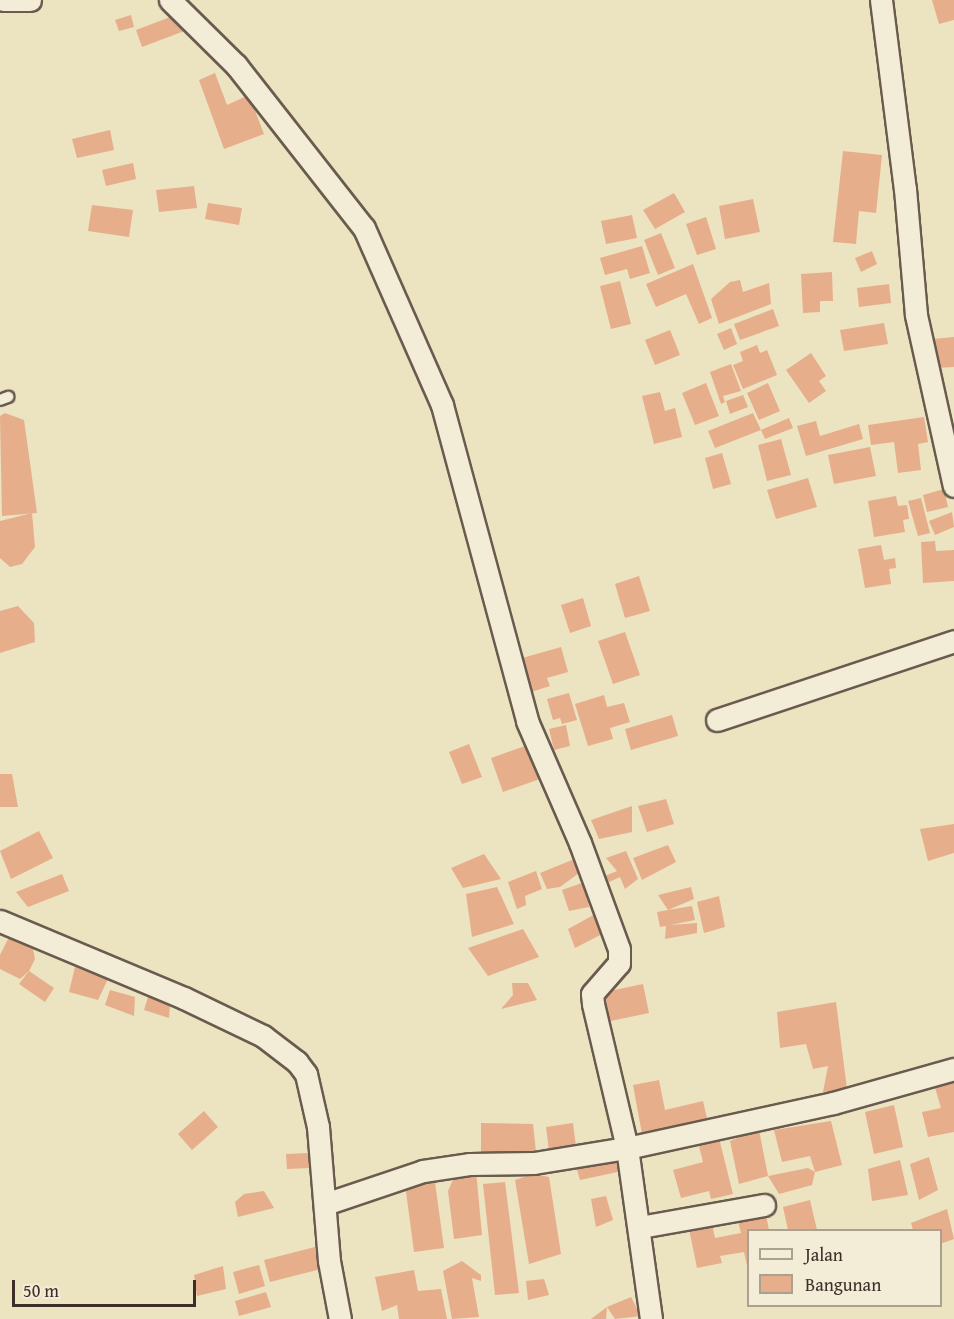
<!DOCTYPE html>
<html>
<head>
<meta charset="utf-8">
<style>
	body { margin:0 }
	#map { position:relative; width:954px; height:1319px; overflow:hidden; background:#ece3c1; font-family:"Gentium Book Plus",serif }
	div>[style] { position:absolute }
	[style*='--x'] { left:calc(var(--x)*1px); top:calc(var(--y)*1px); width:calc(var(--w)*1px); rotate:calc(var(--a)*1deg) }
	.building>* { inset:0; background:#e7ae8c }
	.roads { filter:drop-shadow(2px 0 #6a5b4e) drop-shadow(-2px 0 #6a5b4e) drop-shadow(0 2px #6a5b4e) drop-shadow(0 -2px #6a5b4e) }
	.lane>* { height:10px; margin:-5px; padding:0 5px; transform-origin:5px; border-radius:5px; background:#f3edd7 }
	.street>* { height:21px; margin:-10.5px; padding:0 10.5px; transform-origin:10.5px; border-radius:10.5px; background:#f3edd7 }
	span { translate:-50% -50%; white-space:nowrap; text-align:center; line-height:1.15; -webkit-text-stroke:6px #f3edd7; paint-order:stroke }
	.legend { position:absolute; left:747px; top:1229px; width:195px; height:78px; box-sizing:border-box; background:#f3edd7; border:2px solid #aba191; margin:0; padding:8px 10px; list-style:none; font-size:18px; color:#3f2e28 }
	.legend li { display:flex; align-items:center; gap:12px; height:30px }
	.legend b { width:30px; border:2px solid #aba191 }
	.scale { position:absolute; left:12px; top:1280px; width:184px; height:27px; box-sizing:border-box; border:3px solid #3f2e28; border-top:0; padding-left:8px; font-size:18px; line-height:21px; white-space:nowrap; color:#3f2e28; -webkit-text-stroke:4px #f3edd7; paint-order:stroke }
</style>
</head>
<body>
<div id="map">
	<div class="building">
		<i style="clip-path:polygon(932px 0,954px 0,954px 20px,939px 24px)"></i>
		<i style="clip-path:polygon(181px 13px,187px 30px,142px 47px,136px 30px)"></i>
		<i style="clip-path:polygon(131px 15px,134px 27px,119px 31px,115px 20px)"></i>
		<i style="clip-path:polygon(215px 73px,227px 105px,249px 95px,264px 134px,224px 149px,199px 80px)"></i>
		<i style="clip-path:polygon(110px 130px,114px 150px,77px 158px,72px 139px)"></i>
		<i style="clip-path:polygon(843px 151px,882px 155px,876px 213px,859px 211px,856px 244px,833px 242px)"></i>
		<i style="clip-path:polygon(133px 163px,136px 179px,106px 186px,102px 170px)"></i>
		<i style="clip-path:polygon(194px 186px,197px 208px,159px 212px,156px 190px)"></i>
		<i style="clip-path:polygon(674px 193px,685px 212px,655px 229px,643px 210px)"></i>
		<i style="clip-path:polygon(753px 199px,760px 232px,725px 239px,719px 206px)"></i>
		<i style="clip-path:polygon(208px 203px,242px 208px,239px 225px,205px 219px)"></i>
		<i style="clip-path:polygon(92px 205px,133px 210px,129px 237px,88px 231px)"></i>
		<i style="clip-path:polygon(632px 215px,637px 238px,606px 244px,601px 221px)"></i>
		<i style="clip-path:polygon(706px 217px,716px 249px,697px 255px,686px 224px)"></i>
		<i style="clip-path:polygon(661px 233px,675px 268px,658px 275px,644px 240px)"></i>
		<i style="clip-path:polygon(642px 246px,650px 273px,630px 279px,627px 269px,605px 275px,600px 258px)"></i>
		<i style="clip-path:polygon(872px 251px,877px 264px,861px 272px,855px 258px)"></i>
		<i style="clip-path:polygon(693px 264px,712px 318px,699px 324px,686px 294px,656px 307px,646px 284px)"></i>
		<i style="clip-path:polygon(832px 272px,833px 301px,820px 301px,820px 312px,803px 313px,801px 274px)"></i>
		<i style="clip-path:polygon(740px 280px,743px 292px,769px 283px,771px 304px,719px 324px,711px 299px,730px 282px)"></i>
		<i style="clip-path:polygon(620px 281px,631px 324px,611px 329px,600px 286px)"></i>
		<i style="clip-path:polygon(889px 284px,891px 303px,859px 307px,857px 288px)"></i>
		<i style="clip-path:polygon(773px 309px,779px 326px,740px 340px,734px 324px)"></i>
		<i style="clip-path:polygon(884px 323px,888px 344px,844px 351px,840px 330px)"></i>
		<i style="clip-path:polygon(731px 328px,737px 344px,724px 350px,717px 334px)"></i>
		<i style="clip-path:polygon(670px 330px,680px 355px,655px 365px,645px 340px)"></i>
		<i style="clip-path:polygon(954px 337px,954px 367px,935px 368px,933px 339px)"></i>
		<i style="clip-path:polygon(757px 345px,760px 353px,767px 350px,777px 375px,743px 389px,733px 365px,743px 361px,740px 352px)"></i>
		<i style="clip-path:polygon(811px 353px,826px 376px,819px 381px,826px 391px,809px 403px,786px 370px)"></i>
		<i style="clip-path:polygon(731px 364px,741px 391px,723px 396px,725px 402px,721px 404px,710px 372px)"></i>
		<i style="clip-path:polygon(706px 383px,719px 416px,695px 425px,682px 393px)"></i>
		<i style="clip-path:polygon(768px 383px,780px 411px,759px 420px,747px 393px)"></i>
		<i style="clip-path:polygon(660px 392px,665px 411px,675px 408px,682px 437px,654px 444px,642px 396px)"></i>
		<i style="clip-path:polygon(743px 395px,748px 407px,730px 414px,726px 401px)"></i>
		<i style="clip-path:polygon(5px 413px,24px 420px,37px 513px,2px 516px,0 416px)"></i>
		<i style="clip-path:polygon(753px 413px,761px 430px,789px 418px,793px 428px,765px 439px,761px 430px,715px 448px,708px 431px)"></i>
		<i style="clip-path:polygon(924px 417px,928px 442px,918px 444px,921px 470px,898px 473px,894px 442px,871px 445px,868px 425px)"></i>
		<i style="clip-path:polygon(816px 421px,820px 436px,859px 424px,863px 439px,806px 456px,797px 426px)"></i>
		<i style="clip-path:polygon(781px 439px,791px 475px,767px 481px,758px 445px)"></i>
		<i style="clip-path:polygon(870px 447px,876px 476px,834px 484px,828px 455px)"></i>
		<i style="clip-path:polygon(722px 453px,731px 484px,713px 489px,705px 458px)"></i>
		<i style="clip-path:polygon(808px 478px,817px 507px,776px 519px,767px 490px)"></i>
		<i style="clip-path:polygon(944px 489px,948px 507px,927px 512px,923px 495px)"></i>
		<i style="clip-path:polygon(896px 496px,898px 506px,907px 505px,909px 519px,903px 520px,905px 532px,874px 537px,868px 501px)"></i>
		<i style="clip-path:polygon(921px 498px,930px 533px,918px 536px,908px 501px)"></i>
		<i style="clip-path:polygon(952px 512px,954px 527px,935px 535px,929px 521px)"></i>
		<i style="clip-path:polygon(32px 513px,35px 547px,22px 564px,10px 567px,0 558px,0 521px)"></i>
		<i style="clip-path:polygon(935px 541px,936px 551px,954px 550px,954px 581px,923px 583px,921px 542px)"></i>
		<i style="clip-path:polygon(881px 545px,884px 560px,895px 558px,896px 568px,889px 569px,891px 584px,865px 588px,858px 549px)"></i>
		<i style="clip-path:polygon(639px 576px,650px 611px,625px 618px,615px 584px)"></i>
		<i style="clip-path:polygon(583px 598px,591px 626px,570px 633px,561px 605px)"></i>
		<i style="clip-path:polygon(18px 606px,34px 623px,35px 642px,0 653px,0 611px)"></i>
		<i style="clip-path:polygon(625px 632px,640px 675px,613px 684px,598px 641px)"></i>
		<i style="clip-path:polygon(561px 647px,568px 672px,547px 678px,550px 686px,528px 693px,519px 659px)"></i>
		<i style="clip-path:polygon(569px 693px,577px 720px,562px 724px,560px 718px,553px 720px,547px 699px)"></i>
		<i style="clip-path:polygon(604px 695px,607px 707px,624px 703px,630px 722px,610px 728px,613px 739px,588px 746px,575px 704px)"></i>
		<i style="clip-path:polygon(672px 715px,678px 736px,631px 750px,625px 729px)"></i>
		<i style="clip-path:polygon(566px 725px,570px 746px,554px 750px,549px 729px)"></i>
		<i style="clip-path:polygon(469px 744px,482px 777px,462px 784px,449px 752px)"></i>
		<i style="clip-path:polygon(528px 745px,540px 779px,503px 792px,491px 758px)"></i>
		<i style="clip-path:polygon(0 774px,12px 774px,18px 807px,0 807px)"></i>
		<i style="clip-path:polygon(666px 799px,674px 824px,647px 832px,638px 806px)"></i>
		<i style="clip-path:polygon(632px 806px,632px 832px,599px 839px,591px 820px)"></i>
		<i style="clip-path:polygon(954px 824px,954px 853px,928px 861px,920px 829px)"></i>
		<i style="clip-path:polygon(39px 831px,53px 858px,11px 879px,0 851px)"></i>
		<i style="clip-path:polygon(668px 845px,676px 862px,642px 880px,633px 858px)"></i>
		<i style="clip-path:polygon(626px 851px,638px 879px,625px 889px,620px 877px,609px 882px,605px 876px,617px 871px,606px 858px)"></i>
		<i style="clip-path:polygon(484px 854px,501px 879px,463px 888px,451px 868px)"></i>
		<i style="clip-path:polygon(582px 856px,583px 870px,560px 887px,547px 889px,540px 873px)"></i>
		<i style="clip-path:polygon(536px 871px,542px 889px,525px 896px,526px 905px,517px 909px,508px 882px)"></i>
		<i style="clip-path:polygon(62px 874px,69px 891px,28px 907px,16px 892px)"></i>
		<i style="clip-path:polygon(585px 882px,589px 907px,569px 911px,562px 890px)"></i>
		<i style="clip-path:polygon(497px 887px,514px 924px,472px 937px,466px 894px)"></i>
		<i style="clip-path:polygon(691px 887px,694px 899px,668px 910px,692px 906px,695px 920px,670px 925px,697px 923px,697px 933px,665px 939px,666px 926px,660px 927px,657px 912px,668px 910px,658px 895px)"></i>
		<i style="clip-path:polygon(719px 896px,725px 927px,704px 933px,697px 902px)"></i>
		<i style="clip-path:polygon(599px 912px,610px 930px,575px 948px,568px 929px)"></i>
		<i style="clip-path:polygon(523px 929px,539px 957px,488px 976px,468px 948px)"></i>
		<i style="clip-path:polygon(9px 937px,33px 949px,35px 959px,29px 971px,54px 988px,45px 1002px,19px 984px,29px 971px,20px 979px,0 969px,0 955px)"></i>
		<i style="clip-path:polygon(75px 967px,108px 979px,98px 1000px,69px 992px)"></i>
		<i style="clip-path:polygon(512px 983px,528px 983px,537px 1000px,501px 1009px,513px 995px)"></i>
		<i style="clip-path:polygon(643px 984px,649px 1013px,606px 1022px,600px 993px)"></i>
		<i style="clip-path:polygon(110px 990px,135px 997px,134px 1016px,105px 1005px)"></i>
		<i style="clip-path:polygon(149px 994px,170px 1003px,169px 1018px,144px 1010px)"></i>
		<i style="clip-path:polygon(836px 1002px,847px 1089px,823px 1092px,828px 1066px,813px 1069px,806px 1044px,780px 1048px,777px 1012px)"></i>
		<i style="clip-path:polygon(659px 1080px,665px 1110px,703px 1101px,707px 1118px,642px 1134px,633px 1085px)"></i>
		<i style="clip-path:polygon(954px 1081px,954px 1132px,928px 1137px,922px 1112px,941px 1108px,934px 1084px)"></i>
		<i style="clip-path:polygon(894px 1105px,903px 1147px,874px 1154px,865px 1112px)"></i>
		<i style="clip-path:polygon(204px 1111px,218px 1127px,192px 1150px,178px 1134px)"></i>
		<i style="clip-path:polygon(831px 1121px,842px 1165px,815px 1172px,812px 1185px,779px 1194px,768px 1176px,808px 1168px,815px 1172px,810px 1156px,782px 1162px,774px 1130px)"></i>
		<i style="clip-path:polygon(481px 1123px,533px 1124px,536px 1152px,481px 1154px)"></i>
		<i style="clip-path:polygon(573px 1123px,576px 1147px,549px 1151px,546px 1127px)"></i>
		<i style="clip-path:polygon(759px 1130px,768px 1176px,739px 1184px,730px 1141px)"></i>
		<i style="clip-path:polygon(698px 1142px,720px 1142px,733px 1194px,711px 1199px,709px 1191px,681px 1198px,673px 1170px,703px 1162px)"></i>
		<i style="clip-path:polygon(309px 1153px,310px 1168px,287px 1169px,286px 1154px)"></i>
		<i style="clip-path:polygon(624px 1156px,627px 1170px,580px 1180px,576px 1166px)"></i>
		<i style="clip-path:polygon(929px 1157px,938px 1190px,919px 1200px,910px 1164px)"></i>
		<i style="clip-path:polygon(900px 1160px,908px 1195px,872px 1201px,868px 1169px)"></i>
		<i style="clip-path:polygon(476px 1171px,482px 1235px,454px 1239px,448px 1191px,456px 1173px)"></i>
		<i style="clip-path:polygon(533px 1174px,549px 1177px,561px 1254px,529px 1264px,515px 1180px)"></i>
		<i style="clip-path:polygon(434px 1175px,444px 1248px,414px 1252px,405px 1184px)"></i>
		<i style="clip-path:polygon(505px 1182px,519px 1293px,495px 1295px,483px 1184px)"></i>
		<i style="clip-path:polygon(264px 1191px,274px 1208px,238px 1217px,235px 1202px,244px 1194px)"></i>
		<i style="clip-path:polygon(606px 1196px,613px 1220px,596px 1227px,591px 1199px)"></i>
		<i style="clip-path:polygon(810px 1200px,817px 1230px,788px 1230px,783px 1207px)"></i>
		<i style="clip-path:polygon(947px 1209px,954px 1239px,940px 1244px,940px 1230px,913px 1230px,911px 1223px)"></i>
		<i style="clip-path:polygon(766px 1215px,769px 1230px,748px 1230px,748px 1270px,744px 1252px,720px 1256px,722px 1263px,697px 1268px,689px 1229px,712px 1224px,715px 1238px,741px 1233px,738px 1221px)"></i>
		<i style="clip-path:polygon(315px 1247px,321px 1269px,270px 1282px,264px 1260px)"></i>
		<i style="clip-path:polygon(462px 1261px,481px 1275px,481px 1281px,472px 1278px,479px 1317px,452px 1319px,443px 1271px)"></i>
		<i style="clip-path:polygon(259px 1265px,265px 1286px,239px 1294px,233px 1272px)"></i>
		<i style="clip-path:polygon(223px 1266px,226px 1289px,197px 1296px,194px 1275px)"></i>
		<i style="clip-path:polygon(414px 1270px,418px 1291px,441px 1289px,447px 1319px,399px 1319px,397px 1305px,382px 1311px,375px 1277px)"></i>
		<i style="clip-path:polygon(544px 1279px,549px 1295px,528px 1300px,526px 1281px)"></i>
		<i style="clip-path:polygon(266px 1292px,271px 1307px,239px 1316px,235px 1301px)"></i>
		<i style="clip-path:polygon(631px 1297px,641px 1316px,615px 1319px,607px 1307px,606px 1319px,591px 1319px,607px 1307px)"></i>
	</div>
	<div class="roads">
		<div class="lane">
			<i style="--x:0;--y:400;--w:9;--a:-21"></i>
		</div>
		<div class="street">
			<i style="--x:3;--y:0;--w:27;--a:0"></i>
			<i style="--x:170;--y:0;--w:93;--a:44.6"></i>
			<i style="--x:236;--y:65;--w:207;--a:51.9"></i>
			<i style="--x:364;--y:228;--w:193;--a:66.2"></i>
			<i style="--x:442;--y:405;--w:327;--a:74.9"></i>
			<i style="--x:527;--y:721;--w:133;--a:66.5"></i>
			<i style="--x:580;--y:843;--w:113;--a:69.8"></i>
			<i style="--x:619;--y:949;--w:14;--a:90"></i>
			<i style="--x:619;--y:963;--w:41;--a:131.1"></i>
			<i style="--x:592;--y:994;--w:10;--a:84"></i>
			<i style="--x:593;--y:1004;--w:148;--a:76.7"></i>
			<i style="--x:627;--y:1148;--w:173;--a:82"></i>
			<i style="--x:881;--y:0;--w:191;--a:82.8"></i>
			<i style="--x:905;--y:189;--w:126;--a:85"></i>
			<i style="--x:916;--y:315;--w:175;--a:77.5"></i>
			<i style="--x:717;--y:720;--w:250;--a:-18.4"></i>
			<i style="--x:0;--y:921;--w:199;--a:22.7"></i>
			<i style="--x:184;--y:998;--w:88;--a:25.7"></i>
			<i style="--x:263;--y:1036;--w:43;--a:37.4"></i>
			<i style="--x:297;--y:1062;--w:15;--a:53"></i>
			<i style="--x:306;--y:1074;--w:54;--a:77.2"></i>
			<i style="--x:318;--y:1127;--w:134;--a:85.3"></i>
			<i style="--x:329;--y:1261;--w:59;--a:79.3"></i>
			<i style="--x:325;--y:1204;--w:103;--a:-18.6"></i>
			<i style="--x:423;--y:1171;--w:48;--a:-8.5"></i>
			<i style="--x:470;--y:1164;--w:64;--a:-0.9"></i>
			<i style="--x:534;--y:1163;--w:94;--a:-9.2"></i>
			<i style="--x:627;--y:1148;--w:211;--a:-12.3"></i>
			<i style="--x:833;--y:1103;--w:126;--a:-15.7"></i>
			<i style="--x:640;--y:1227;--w:126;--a:-10.1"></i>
		</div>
	</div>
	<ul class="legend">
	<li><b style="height:8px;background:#f3edd7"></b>Jalan</li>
	<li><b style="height:16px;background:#e7ae8c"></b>Bangunan</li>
	</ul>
	<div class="scale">50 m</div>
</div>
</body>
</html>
